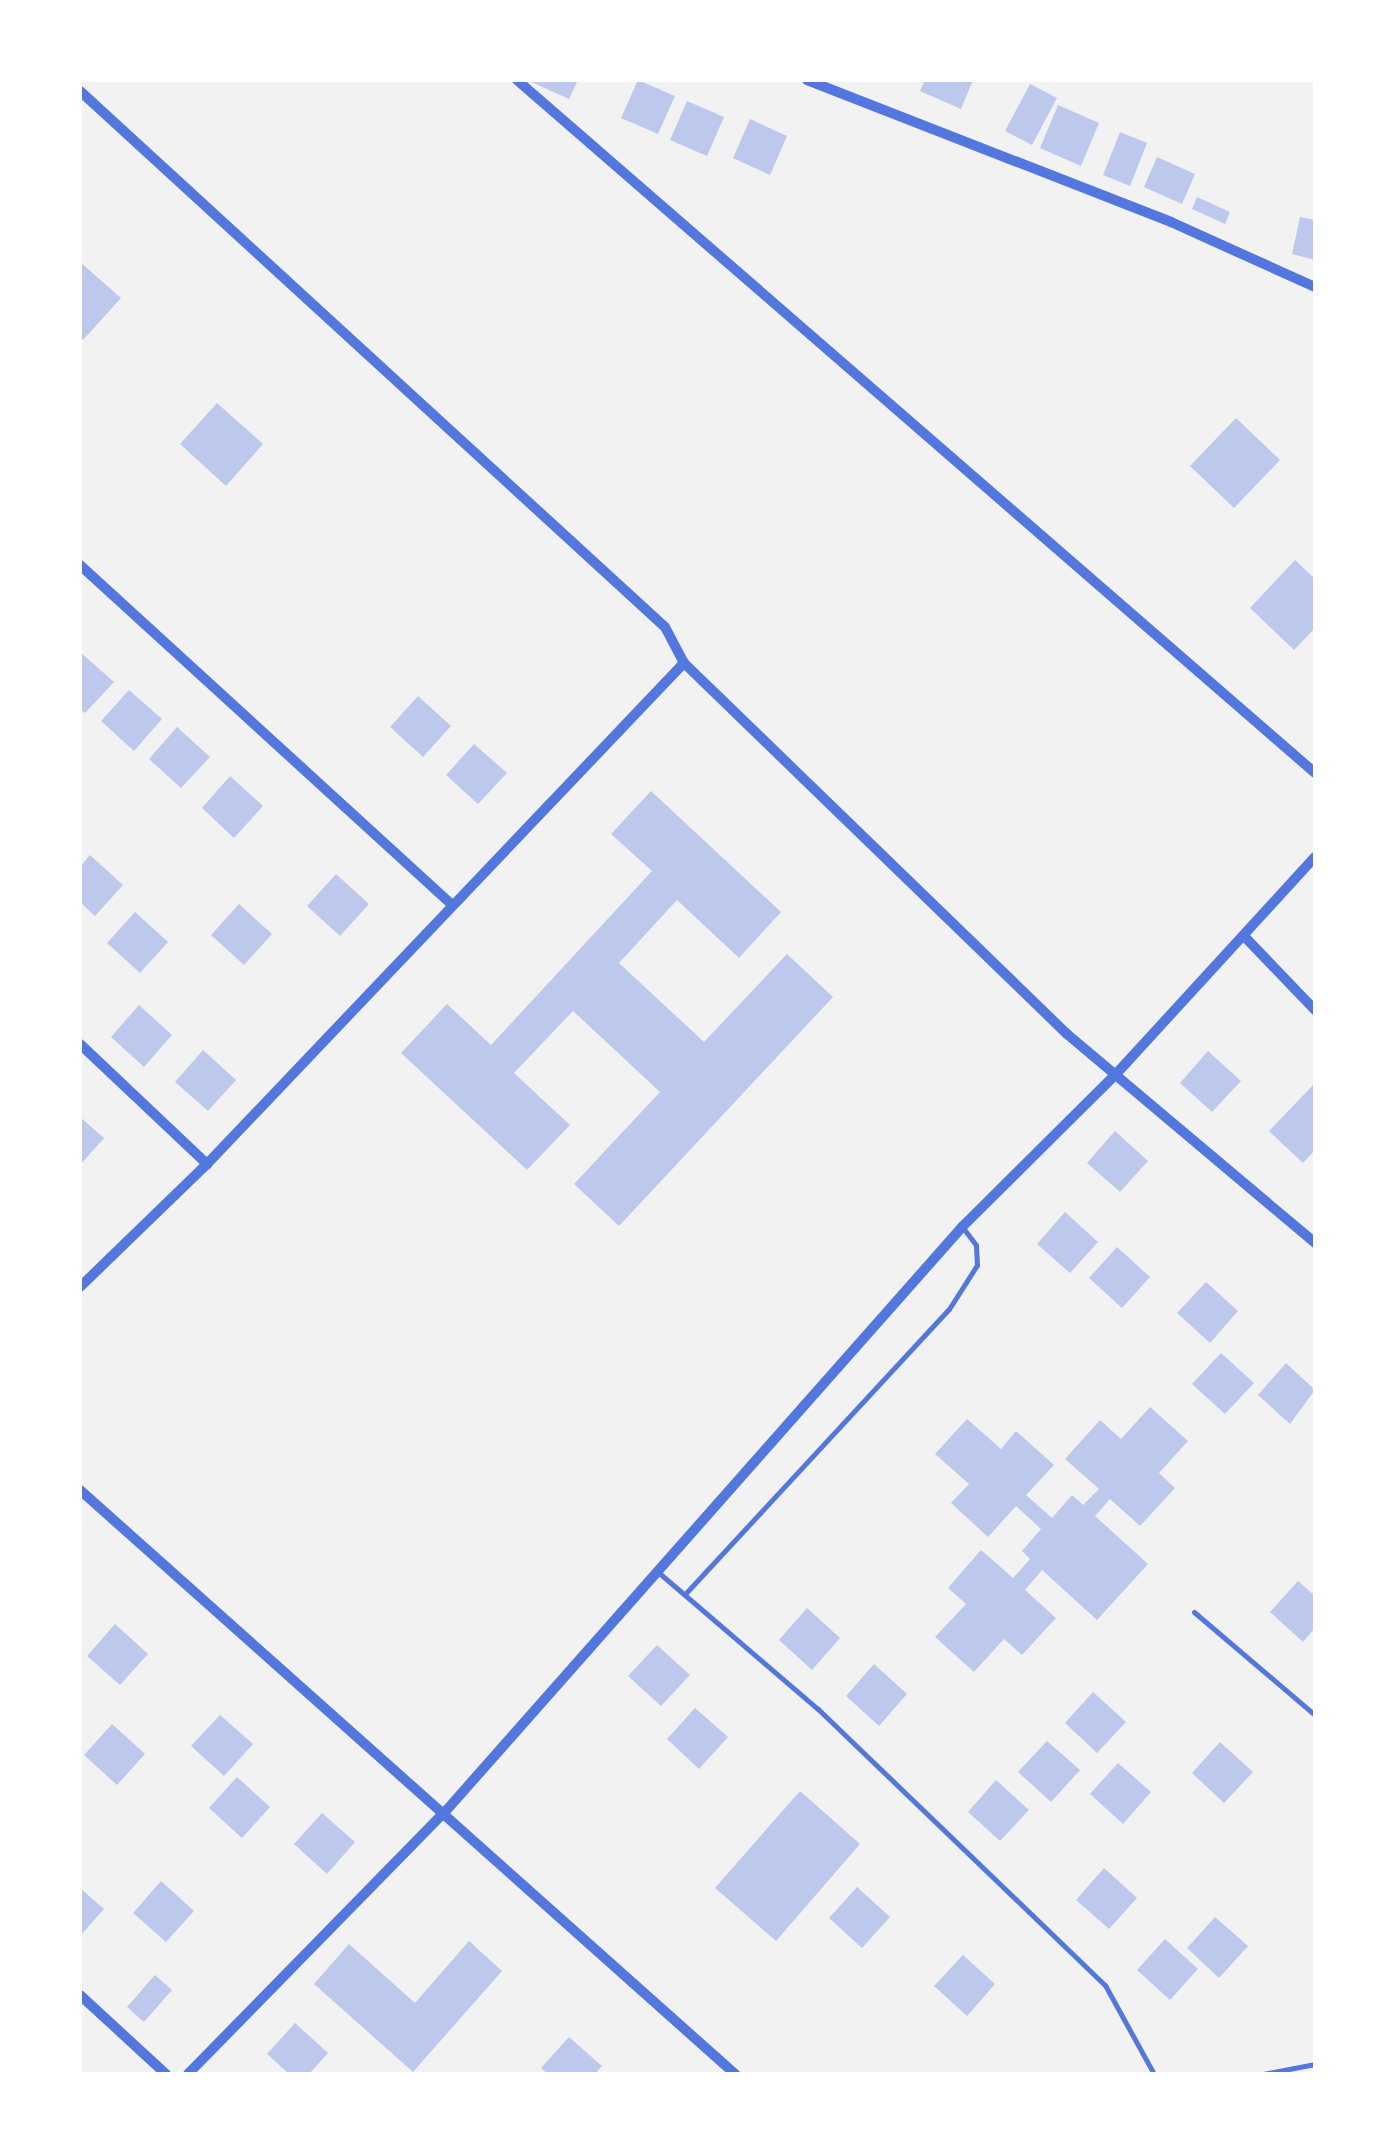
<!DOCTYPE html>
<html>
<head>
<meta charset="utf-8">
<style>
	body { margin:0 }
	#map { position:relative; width:1395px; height:2154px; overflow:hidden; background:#f2f2f2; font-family:Commissioner,sans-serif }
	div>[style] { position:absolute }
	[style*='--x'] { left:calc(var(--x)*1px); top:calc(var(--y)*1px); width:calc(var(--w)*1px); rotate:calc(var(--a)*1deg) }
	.building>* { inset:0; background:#bdc9ec }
	.service>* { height:5px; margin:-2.5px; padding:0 2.5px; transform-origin:2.5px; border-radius:2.5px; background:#5277de }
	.minor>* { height:10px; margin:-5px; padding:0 5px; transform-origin:5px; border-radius:5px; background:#5277de }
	span { translate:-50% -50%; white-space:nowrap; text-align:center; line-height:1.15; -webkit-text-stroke:9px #fff; paint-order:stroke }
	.frame { position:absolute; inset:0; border:82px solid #fff; pointer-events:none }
</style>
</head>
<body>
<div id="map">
	<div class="building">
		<i style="clip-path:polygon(527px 80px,578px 80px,569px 99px)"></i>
		<i style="clip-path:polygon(638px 80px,675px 96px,658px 134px,621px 118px)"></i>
		<i style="clip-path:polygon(925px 80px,973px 80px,961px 109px,920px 91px)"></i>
		<i style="clip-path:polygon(1030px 84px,1057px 98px,1032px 145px,1005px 131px)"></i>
		<i style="clip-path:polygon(687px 101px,724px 117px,707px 156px,670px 140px)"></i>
		<i style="clip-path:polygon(1058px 105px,1099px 123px,1081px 166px,1040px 148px)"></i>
		<i style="clip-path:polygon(750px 119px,787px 136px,770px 175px,733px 158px)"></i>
		<i style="clip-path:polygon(1120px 132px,1147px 143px,1130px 186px,1103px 175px)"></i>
		<i style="clip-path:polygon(1157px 157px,1195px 174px,1182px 204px,1144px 187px)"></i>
		<i style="clip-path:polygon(1197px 197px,1230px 212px,1225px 224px,1192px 209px)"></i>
		<i style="clip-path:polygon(1300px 217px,1315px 220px,1315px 260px,1292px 254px)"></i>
		<i style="clip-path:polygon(80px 262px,121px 298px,83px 340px,80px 337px)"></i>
		<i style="clip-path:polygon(217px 403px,263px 444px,226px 486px,180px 444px)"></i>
		<i style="clip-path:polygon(1236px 418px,1280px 460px,1234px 508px,1190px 466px)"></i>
		<i style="clip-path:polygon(1295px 560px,1315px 579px,1315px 628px,1294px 650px,1250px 608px)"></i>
		<i style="clip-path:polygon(80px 652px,114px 682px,85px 713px,80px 709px)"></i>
		<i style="clip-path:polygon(129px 690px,162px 719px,134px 751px,101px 721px)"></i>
		<i style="clip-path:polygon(418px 696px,451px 726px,423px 757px,390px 727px)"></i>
		<i style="clip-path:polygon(177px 727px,210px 757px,181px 788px,149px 759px)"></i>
		<i style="clip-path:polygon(474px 744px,507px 773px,478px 804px,446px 775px)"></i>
		<i style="clip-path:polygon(230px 776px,263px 806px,234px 838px,202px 808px)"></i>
		<i style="clip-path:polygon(651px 791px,781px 912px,739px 958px,677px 900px,619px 963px,704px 1042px,787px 954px,833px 997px,619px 1226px,574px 1184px,660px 1092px,573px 1011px,514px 1073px,570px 1125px,527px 1170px,401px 1053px,447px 1004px,491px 1045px,652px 871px,611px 834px)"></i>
		<i style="clip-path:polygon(90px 855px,123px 885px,95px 916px,80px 902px,80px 867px)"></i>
		<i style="clip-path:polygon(336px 874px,369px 904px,340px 936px,307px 906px)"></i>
		<i style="clip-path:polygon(239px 904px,272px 934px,244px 965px,211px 935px)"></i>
		<i style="clip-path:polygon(135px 912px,168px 942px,140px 973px,107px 943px)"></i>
		<i style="clip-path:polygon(139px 1005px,172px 1035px,144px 1067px,111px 1037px)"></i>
		<i style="clip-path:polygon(203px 1050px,236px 1080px,208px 1111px,175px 1082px)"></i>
		<i style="clip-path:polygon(1208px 1051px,1241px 1081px,1212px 1112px,1180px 1083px)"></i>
		<i style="clip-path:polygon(1315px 1083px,1315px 1150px,1303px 1163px,1269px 1131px)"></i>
		<i style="clip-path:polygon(80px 1117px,104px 1138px,80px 1165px)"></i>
		<i style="clip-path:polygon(1115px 1131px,1148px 1161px,1120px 1192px,1087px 1163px)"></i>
		<i style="clip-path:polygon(1065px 1212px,1098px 1242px,1070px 1273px,1037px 1244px)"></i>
		<i style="clip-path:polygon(1117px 1247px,1150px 1277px,1122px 1308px,1089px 1278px)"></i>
		<i style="clip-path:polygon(1206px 1282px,1238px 1311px,1210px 1343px,1177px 1313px)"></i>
		<i style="clip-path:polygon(1221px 1353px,1254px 1383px,1225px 1414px,1192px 1384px)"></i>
		<i style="clip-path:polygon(1286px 1363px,1315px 1390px,1290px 1424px,1258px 1395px)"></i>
		<i style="clip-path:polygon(1150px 1407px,1188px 1441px,1159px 1473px,1175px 1488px,1140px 1526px,1110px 1499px,1095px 1516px,1148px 1564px,1097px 1620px,1042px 1570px,1025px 1590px,1056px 1618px,1022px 1655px,1004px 1639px,974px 1672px,935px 1637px,966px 1604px,948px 1588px,981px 1550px,1013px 1578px,1030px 1559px,1022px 1551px,1041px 1529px,1016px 1506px,988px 1537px,951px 1503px,969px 1484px,935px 1454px,967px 1419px,1001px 1449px,1016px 1431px,1054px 1465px,1026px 1495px,1052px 1518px,1072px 1495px,1083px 1505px,1099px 1489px,1065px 1459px,1100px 1420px,1121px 1439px)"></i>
		<i style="clip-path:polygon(1298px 1581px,1315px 1596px,1315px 1628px,1303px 1642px,1270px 1612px)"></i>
		<i style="clip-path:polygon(807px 1608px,840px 1638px,812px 1670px,779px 1640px)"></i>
		<i style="clip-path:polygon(115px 1624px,148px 1654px,120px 1685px,87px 1656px)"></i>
		<i style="clip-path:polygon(657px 1645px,690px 1675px,661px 1706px,628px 1676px)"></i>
		<i style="clip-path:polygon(874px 1664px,907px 1694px,879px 1726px,846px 1696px)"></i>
		<i style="clip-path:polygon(1093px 1692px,1126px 1722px,1097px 1753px,1065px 1723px)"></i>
		<i style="clip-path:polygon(695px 1708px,728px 1737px,699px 1769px,667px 1739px)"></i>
		<i style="clip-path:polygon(220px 1715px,253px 1744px,224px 1776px,191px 1746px)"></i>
		<i style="clip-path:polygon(112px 1724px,145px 1754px,117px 1785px,84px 1755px)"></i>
		<i style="clip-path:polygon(1047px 1741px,1080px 1770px,1051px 1802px,1018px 1772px)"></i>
		<i style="clip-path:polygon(1220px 1742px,1253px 1772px,1224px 1803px,1192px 1773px)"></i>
		<i style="clip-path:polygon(1118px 1763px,1151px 1792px,1123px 1824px,1090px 1794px)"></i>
		<i style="clip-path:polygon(237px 1777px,270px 1807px,242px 1838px,209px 1808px)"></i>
		<i style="clip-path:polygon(996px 1780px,1029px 1810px,1000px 1841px,968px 1812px)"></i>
		<i style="clip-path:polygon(800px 1791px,860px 1844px,776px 1941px,715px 1888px)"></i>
		<i style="clip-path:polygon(322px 1813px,355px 1842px,327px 1874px,294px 1844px)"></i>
		<i style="clip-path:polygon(1104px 1868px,1137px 1898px,1109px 1929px,1076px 1900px)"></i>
		<i style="clip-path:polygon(161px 1881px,194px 1911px,166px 1942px,133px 1913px)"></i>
		<i style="clip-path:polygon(857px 1887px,890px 1917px,862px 1948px,829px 1918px)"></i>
		<i style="clip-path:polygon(80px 1888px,104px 1909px,80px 1936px)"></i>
		<i style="clip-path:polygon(1215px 1917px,1248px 1946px,1219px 1978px,1187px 1948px)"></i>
		<i style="clip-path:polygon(1165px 1939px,1198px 1969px,1170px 2000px,1137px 1970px)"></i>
		<i style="clip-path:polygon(469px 1941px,502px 1971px,413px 2072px,314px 1984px,349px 1944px,415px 2003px)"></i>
		<i style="clip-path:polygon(963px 1955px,995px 1984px,967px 2016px,934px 1986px)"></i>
		<i style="clip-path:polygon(155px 1975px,172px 1990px,144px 2022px,127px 2007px)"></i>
		<i style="clip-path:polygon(295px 2023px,328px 2053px,309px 2074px,289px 2074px,267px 2054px)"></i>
		<i style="clip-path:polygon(569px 2037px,602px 2066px,595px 2074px,548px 2074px,541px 2068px)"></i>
	</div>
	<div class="service">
		<i style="--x:658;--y:1572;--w:211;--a:40.6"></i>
		<i style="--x:818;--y:1709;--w:398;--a:43.9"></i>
		<i style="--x:1105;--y:1985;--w:102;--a:61.2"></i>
		<i style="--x:685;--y:1594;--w:388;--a:-47.2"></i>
		<i style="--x:949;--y:1309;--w:52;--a:-57.5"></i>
		<i style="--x:977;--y:1265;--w:20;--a:-93"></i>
		<i style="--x:976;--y:1245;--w:20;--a:-127"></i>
		<i style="--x:1194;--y:1612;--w:159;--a:40.4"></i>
		<i style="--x:1263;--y:2074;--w:53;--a:-10.9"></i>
	</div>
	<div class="minor">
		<i style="--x:517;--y:80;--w:1057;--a:40.97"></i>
		<i style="--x:807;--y:80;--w:391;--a:21.3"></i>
		<i style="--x:1171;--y:222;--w:158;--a:24.3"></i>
		<i style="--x:80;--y:91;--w:793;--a:42.5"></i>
		<i style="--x:665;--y:627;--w:41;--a:62.2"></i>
		<i style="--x:684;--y:663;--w:533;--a:44.09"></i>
		<i style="--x:1067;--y:1034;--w:324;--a:40.1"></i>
		<i style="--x:80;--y:565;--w:501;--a:42.41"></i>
		<i style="--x:1244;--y:936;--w:103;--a:46.2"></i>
		<i style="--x:80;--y:1044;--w:175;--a:43.4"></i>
		<i style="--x:80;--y:1287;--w:177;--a:-44.1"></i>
		<i style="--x:207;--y:1164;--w:692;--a:-46.41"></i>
		<i style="--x:80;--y:1490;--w:878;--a:41.72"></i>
		<i style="--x:80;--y:1995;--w:117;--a:42.6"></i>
		<i style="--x:188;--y:2074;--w:366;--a:-45.6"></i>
		<i style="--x:444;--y:1813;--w:782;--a:-48.52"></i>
		<i style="--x:962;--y:1227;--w:218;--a:-44.8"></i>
		<i style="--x:1117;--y:1073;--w:293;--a:-47.5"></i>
	</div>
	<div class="frame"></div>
</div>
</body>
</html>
